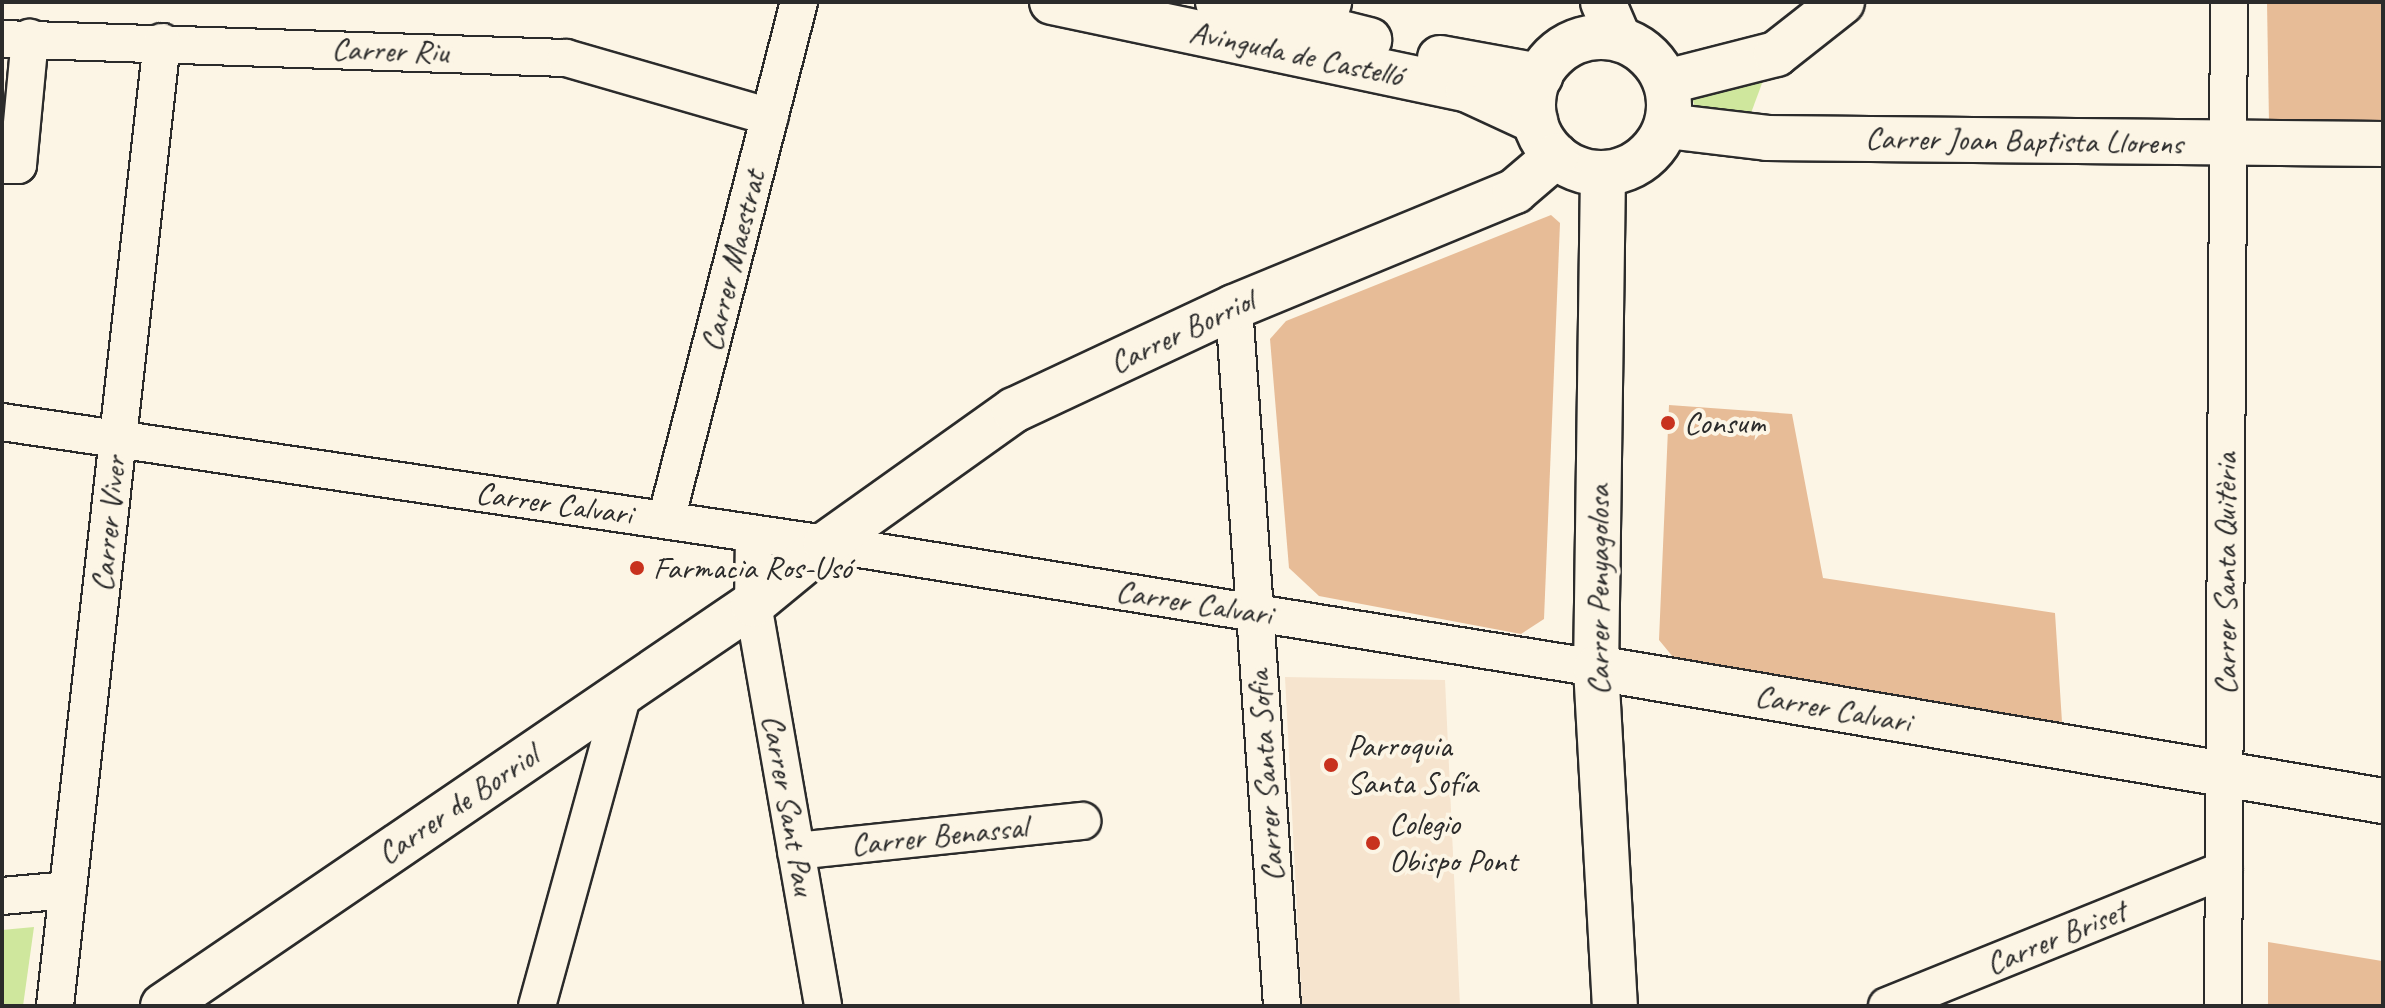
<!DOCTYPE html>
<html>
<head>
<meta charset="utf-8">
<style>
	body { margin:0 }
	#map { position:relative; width:2385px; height:1008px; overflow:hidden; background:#fcf5e5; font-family:Caveat,sans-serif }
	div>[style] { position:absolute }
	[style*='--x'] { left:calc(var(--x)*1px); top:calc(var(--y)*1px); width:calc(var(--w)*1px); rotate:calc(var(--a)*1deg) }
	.built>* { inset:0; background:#f6e4ce }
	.green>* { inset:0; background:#cfe79d }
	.building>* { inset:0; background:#e7bc97 }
	.roads { filter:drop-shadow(2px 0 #2b2b2b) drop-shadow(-2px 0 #2b2b2b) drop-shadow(0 2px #2b2b2b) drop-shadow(0 -2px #2b2b2b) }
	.street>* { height:36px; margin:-18px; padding:0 18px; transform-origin:18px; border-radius:18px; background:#fcf5e5 }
	.secondary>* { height:44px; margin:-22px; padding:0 22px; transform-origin:22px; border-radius:22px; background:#fcf5e5 }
	.secondary>.ring { margin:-22px; padding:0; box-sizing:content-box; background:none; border:44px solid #fcf5e5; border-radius:50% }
	.dots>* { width:22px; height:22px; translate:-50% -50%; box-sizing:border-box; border:4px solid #fcf5e5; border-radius:50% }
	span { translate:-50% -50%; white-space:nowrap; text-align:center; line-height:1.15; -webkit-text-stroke:8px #fcf5e5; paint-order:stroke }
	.street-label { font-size:32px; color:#2b2b2b }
	.poi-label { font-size:32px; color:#2b2b2b }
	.left { translate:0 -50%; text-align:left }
	.frame { position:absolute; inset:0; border:4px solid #2b2b2b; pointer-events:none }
</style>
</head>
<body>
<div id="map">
	<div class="built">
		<i style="clip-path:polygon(1285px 677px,1445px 680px,1460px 1006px,1302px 1006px)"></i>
	</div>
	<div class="green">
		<i style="clip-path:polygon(1764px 78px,1751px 113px,1695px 107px,1692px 98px)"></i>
		<i style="clip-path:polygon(34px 927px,23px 1006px,2px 1006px,2px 930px)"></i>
	</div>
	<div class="building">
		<i style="clip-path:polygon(2267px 2px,2383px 2px,2383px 120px,2269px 123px)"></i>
		<i style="clip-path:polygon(1551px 215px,1560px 223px,1544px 619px,1521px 634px,1319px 596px,1289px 568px,1270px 339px,1286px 321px)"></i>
		<i style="clip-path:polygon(1669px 405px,1792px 414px,1823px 578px,2055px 613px,2062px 722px,1840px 693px,1678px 663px,1659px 640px)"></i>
		<i style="clip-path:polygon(2268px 942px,2382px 961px,2381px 1006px,2268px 1006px)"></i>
	</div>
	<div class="roads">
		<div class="street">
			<i style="--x:1325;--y:29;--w:28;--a:-73"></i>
			<i style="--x:2;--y:39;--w:564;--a:1.93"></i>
			<i style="--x:566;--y:58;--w:212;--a:16.1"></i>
			<i style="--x:2;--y:165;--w:16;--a:0"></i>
			<i style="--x:18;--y:165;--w:128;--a:-84.6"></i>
			<i style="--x:1234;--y:307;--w:701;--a:86.07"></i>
			<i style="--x:2;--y:422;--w:873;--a:8.43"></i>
			<i style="--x:866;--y:550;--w:739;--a:9.18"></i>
			<i style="--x:666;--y:520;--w:535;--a:-75.6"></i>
			<i style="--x:754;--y:534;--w:70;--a:90.8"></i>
			<i style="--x:753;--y:604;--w:408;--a:80.1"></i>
			<i style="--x:796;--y:851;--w:288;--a:-6"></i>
			<i style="--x:2;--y:896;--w:66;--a:-5.2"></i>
			<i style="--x:55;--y:1006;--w:970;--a:-83.67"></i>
			<i style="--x:537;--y:1006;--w:325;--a:-74.6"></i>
			<i style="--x:1887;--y:1006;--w:363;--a:-22"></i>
			<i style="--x:2223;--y:1006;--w:1004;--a:-89.66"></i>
		</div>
		<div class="secondary">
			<i style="--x:1052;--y:2;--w:425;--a:11.9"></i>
			<i style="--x:1468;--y:90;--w:74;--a:24.8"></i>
			<i style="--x:1218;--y:2;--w:156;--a:14.1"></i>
			<i style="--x:1603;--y:2;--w:40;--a:66.6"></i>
			<i class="ring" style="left:1533px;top:37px;width:92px;height:92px"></i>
			<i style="--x:1440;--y:58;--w:102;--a:10.2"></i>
			<i style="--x:1666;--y:82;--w:114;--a:-14.3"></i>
			<i style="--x:1776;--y:54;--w:84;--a:-38.2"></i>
			<i style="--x:1667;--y:126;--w:101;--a:6.8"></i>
			<i style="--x:1767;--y:138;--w:616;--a:0.56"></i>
			<i style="--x:1603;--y:173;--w:495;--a:90.8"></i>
			<i style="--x:1596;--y:668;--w:339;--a:86.8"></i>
			<i style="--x:1596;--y:668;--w:798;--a:9.59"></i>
			<i style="--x:163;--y:1006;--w:714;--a:-34.27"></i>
			<i style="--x:753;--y:604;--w:94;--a:-39.4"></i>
			<i style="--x:826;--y:544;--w:231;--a:-35.5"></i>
			<i style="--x:1014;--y:410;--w:243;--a:-25.1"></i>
			<i style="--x:1234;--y:307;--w:304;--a:-22.4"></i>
			<i style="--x:1515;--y:191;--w:54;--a:-40.5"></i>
		</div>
	</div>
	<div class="dots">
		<i style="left:1668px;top:423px;background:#c8321e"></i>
		<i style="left:637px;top:568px;background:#c8321e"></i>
		<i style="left:1331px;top:765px;background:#c8321e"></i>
		<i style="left:1373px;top:843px;background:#c8321e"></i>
	</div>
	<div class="street-label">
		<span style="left:390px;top:51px;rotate:2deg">Carrer Riu</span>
		<span style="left:1296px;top:54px;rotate:12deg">Avinguda de Castelló</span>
		<span style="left:2024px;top:141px;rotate:1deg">Carrer Joan Baptista Llorens</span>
		<span style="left:733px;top:261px;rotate:-76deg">Carrer Maestrat</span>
		<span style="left:1182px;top:332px;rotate:-25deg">Carrer Borriol</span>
		<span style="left:554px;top:504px;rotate:8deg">Carrer Calvari</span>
		<span style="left:109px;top:524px;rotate:-84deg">Carrer Viver</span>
		<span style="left:2226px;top:574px;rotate:-90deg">Carrer Santa Quitèria</span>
		<span style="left:1599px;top:590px;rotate:-90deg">Carrer Penyagolosa</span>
		<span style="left:1194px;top:603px;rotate:9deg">Carrer Calvari</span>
		<span style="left:1833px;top:709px;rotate:10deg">Carrer Calvari</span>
		<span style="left:1266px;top:776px;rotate:-94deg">Carrer Santa Sofia</span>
		<span style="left:458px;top:805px;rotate:-34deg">Carrer de Borriol</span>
		<span style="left:788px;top:805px;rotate:80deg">Carrer Sant Pau</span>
		<span style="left:939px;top:836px;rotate:-6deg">Carrer Benassal</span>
		<span style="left:2056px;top:938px;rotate:-22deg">Carrer Briset</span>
	</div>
	<div class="poi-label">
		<span class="left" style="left:1684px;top:423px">Consum</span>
		<span class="left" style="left:653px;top:568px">Farmacia Ros-Usó</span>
		<span class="left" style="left:1347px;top:765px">Parroquia<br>Santa Sofía</span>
		<span class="left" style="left:1389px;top:843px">Colegio<br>Obispo Pont</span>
	</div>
	<div class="frame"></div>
</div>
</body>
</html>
